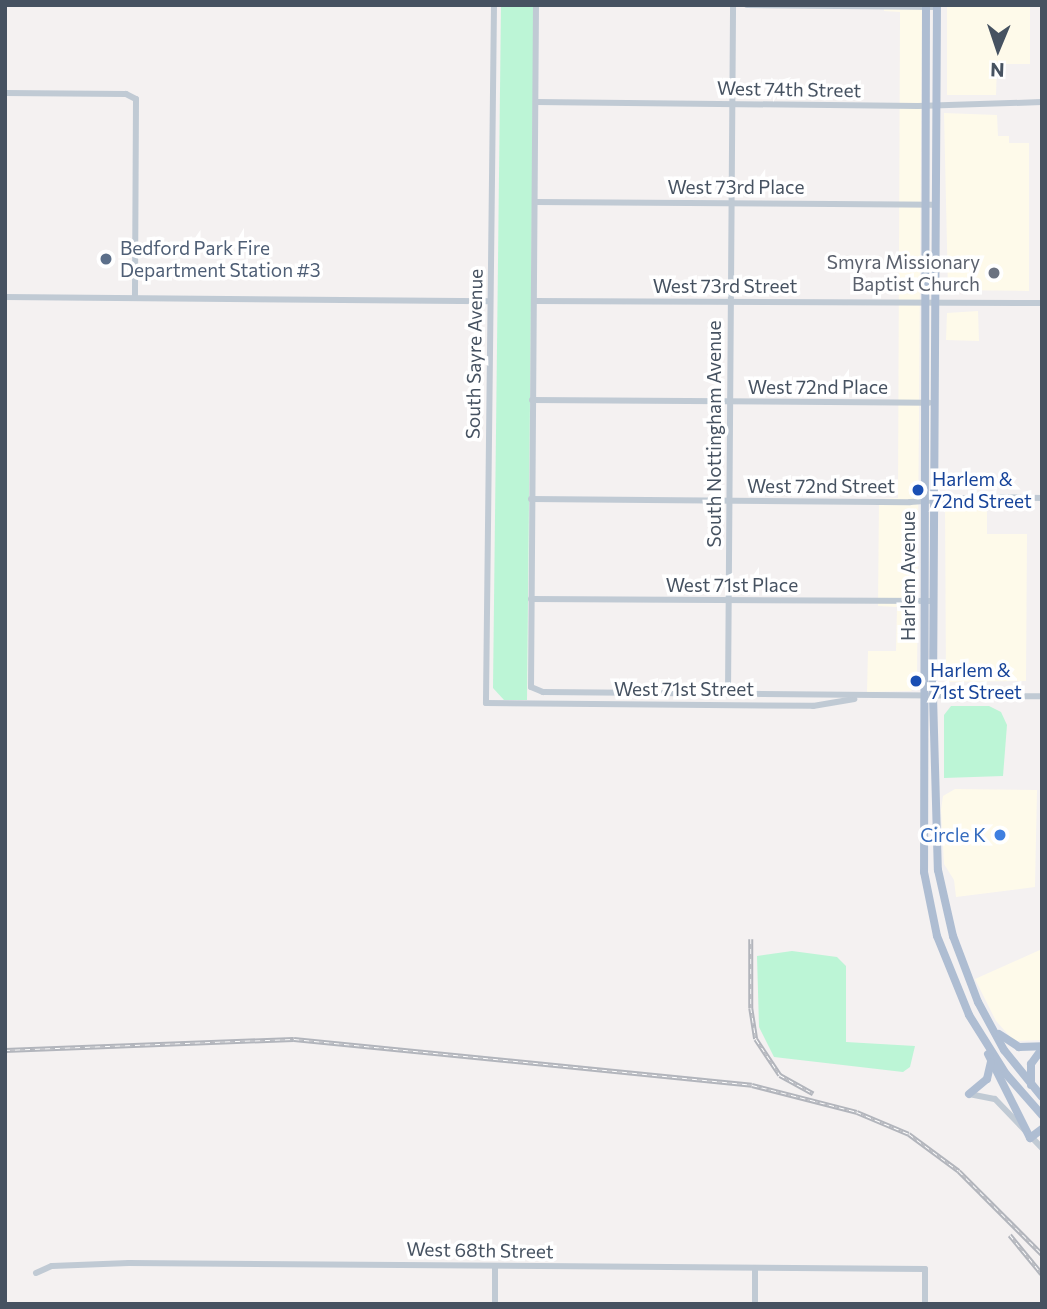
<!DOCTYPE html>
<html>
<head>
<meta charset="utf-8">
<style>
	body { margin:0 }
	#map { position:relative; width:1047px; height:1309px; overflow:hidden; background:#f4f1f1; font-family:Commissioner,sans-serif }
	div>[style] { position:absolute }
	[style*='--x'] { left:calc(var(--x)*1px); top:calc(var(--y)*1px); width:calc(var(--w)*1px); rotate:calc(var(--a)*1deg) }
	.commercial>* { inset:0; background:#fefaea }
	.green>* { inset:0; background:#bcf5d6 }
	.minor>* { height:6px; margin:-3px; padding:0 3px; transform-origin:3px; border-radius:3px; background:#c0cad4 }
	.major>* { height:8px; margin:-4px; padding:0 4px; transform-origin:4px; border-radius:4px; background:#aebdd2 }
	.rail>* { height:4.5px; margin-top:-2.25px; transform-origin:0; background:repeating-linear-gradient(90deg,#fff 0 5px,#b2b5bc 0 10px); box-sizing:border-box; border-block:2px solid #b2b5bc }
	.dots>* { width:19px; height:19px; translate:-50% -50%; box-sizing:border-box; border:4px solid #fff; border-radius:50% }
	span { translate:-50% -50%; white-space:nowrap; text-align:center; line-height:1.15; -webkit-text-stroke:7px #fff; paint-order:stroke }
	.street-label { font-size:19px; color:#465261 }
	.service-label { font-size:19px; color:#4e5e75 }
	.left { translate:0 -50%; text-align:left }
	.worship-label { font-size:19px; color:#5b616d }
	.right { translate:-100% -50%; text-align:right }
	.transit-label { font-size:19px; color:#164399 }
	.shop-label { font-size:19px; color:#366cbe }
	.frame { position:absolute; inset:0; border:7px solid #465261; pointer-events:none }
	.north { position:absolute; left:963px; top:14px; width:70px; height:70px; -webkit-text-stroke:5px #fff; paint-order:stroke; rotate:182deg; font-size:19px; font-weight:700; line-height:28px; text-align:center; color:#465261 }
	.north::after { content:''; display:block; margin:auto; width:24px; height:32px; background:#465261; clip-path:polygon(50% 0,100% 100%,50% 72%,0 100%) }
</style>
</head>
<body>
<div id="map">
	<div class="commercial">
		<i style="clip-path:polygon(884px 5px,922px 5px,917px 685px,911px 691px,867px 692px,868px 651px,896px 651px,897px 607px,878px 606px,879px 499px,898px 498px,900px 12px,884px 11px)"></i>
		<i style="clip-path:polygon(947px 5px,1030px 5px,1030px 64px,997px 64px,996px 95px,947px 95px)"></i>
		<i style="clip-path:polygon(944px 113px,997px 115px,998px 136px,1009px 136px,1009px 143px,1029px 143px,1029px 291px,948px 290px)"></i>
		<i style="clip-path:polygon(978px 311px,979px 341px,946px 340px,947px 313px)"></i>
		<i style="clip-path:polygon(987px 505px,987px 534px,1027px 534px,1026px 681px,946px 682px,945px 506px)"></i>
		<i style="clip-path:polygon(955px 789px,1037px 790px,1035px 887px,956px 897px,954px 880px,944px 864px,941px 810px,943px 796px)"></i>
		<i style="clip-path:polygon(1042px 949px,1042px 1040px,1014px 1041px,996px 1021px,975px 979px)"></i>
	</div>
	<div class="green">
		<i style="clip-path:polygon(501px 5px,534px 5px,527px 700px,504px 700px,493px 688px)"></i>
		<i style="clip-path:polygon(951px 706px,989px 706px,1001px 712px,1007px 725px,1003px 776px,944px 778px,944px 715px)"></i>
		<i style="clip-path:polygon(792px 951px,837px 957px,846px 966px,846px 1042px,915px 1046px,910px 1067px,903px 1072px,774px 1057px,759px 1027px,757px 956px)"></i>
	</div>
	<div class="minor">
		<i style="--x:494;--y:5;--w:698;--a:90.66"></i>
		<i style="--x:486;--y:703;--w:327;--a:0.5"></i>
		<i style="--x:813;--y:706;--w:42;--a:-9.7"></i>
		<i style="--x:536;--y:5;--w:682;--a:90.42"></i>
		<i style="--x:531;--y:687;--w:13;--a:23"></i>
		<i style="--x:543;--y:692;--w:499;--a:0.5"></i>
		<i style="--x:747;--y:5;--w:190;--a:0.6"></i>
		<i style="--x:5;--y:93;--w:121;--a:0.5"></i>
		<i style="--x:126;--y:94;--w:11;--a:27"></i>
		<i style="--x:136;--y:99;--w:199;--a:90.3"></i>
		<i style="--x:536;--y:102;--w:382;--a:0.6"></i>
		<i style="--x:918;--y:106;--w:124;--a:-1.8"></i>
		<i style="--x:535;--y:202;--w:401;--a:0.4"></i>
		<i style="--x:5;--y:297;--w:485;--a:0.5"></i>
		<i style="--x:534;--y:301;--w:508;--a:0.23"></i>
		<i style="--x:532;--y:400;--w:397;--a:0.4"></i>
		<i style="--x:990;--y:497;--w:52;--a:1.1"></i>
		<i style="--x:531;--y:499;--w:379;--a:0.5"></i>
		<i style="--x:910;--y:502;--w:74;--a:-3.9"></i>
		<i style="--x:531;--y:599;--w:403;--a:0.3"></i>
		<i style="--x:728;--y:695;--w:690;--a:-89.58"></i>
		<i style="--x:969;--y:1094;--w:26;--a:11"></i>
		<i style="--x:995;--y:1099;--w:68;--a:46.2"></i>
		<i style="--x:36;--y:1273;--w:17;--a:-24"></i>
		<i style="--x:52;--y:1266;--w:77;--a:-2.2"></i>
		<i style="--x:129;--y:1263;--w:796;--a:0.43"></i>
		<i style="--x:925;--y:1269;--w:35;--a:90"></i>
		<i style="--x:495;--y:1304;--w:38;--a:-90"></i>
		<i style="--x:755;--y:1304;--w:36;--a:-90"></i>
	</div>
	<div class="major">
		<i style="--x:926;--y:5;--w:867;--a:90.13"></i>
		<i style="--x:924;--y:872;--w:65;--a:78.5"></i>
		<i style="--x:937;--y:936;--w:85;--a:67.9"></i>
		<i style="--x:969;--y:1015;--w:70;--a:57.9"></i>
		<i style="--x:1006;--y:1074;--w:55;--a:48.7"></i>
		<i style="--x:937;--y:5;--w:691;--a:90.33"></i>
		<i style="--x:933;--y:696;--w:174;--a:88.4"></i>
		<i style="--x:938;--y:870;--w:68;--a:77.2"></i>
		<i style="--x:953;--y:936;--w:71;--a:69.3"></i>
		<i style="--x:978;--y:1002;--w:55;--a:61.6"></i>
		<i style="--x:1004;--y:1050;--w:60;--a:51"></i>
		<i style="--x:999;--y:1034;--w:24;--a:33"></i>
		<i style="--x:1019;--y:1047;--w:23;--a:-2"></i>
		<i style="--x:988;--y:1054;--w:94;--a:63.4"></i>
		<i style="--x:1030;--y:1138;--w:15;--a:-37"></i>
		<i style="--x:1031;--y:1085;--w:21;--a:-90"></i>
		<i style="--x:1031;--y:1064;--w:19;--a:-54"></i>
		<i style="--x:969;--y:1094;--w:23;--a:-40"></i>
		<i style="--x:987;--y:1079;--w:17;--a:-77"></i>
	</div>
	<div class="rail">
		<i style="--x:751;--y:939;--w:69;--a:90"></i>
		<i style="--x:751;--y:1008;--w:31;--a:81"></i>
		<i style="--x:756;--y:1039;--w:43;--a:56.3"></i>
		<i style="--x:780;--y:1075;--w:38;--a:29"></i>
		<i style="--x:5;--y:1050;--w:289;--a:-2.2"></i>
		<i style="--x:294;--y:1039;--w:460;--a:5.7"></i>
		<i style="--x:752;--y:1085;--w:108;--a:14.4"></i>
		<i style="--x:857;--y:1112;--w:56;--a:22.9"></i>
		<i style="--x:909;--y:1134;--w:62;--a:36.5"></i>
		<i style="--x:959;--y:1171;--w:117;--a:45"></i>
		<i style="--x:1010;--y:1235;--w:50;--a:50.6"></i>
	</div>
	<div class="dots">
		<i style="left:106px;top:259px;background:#5c6f8a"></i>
		<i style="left:994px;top:273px;background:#6b7280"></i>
		<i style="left:918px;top:490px;background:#1a4fb4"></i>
		<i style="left:916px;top:681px;background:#1a4fb4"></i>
		<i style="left:1000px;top:835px;background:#3f7fe0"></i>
	</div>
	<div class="street-label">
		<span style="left:789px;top:89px;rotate:1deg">West 74th Street</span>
		<span style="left:736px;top:187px">West 73rd Place</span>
		<span style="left:725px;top:286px">West 73rd Street</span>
		<span style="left:474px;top:354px;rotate:-89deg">South Sayre Avenue</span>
		<span style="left:818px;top:387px">West 72nd Place</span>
		<span style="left:714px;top:434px;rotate:-90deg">South Nottingham Avenue</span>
		<span style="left:821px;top:486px">West 72nd Street</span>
		<span style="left:908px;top:576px;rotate:-90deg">Harlem Avenue</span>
		<span style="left:732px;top:585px">West 71st Place</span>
		<span style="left:684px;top:689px">West 71st Street</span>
		<span style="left:480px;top:1250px;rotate:1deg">West 68th Street</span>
	</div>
	<div class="service-label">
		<span class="left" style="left:120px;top:259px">Bedford Park Fire<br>Department Station #3</span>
	</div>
	<div class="worship-label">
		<span class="right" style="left:980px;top:273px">Smyra Missionary<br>Baptist Church</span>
	</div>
	<div class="transit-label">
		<span class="left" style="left:932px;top:490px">Harlem &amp;<br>72nd Street</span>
		<span class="left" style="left:930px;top:681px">Harlem &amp;<br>71st Street</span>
	</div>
	<div class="shop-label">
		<span class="right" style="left:986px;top:835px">Circle K</span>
	</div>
	<div class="frame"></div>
	<div class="north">N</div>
</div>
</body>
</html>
